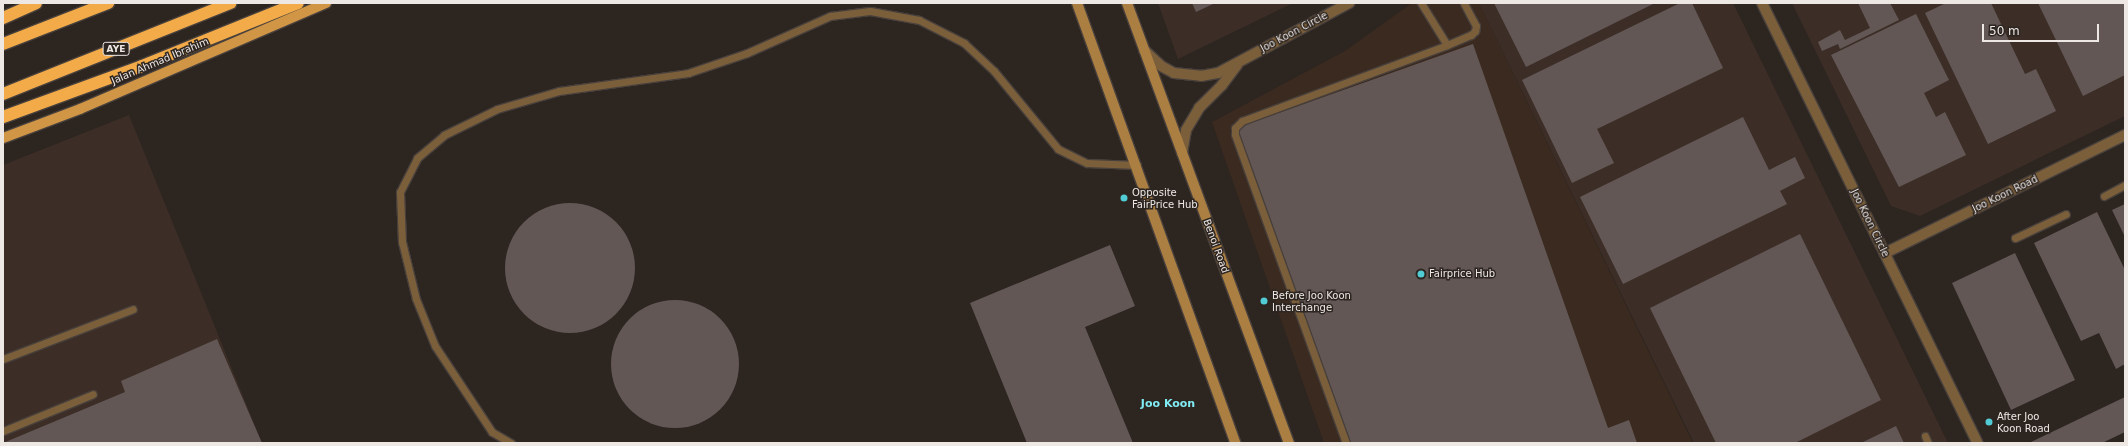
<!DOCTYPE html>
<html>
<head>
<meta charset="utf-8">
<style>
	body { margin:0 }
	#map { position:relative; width:2128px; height:446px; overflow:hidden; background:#2d2520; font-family:"DejaVu Sans",sans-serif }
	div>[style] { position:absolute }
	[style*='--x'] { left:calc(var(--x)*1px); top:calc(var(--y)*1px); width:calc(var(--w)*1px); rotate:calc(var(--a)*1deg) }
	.commercial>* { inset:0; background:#3b2a20 }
	.built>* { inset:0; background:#3c2e27 }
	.building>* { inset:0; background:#625755 }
	.round { border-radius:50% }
	.roads { filter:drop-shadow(1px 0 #48403c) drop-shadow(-1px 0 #48403c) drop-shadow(0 1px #48403c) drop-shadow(0 -1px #48403c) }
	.lane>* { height:7px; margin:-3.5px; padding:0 3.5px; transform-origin:3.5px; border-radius:3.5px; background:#7b5f3b }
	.street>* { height:10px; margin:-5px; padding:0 5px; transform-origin:5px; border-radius:5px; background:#7b5f3b }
	.secondary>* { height:10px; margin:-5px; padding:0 5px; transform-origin:5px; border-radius:5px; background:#ab7e42 }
	.primary>* { height:10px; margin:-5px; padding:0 5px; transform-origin:5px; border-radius:5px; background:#d09646 }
	.highway>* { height:12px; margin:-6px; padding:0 6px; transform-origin:6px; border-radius:6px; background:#f2ab48 }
	.dots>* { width:11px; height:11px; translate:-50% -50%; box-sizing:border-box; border:2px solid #2d2520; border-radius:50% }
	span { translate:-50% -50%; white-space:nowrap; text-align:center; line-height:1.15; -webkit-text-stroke:3px #2d2520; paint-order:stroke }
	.shield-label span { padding:1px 3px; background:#2d2520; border:1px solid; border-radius:3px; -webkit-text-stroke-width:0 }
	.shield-label { font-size:9px; color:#eee8e5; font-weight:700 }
	.street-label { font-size:10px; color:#eee8e5 }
	.poi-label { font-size:10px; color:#eee8e5 }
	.left { translate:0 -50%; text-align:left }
	.neighbourhood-label { font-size:11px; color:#80ecf4; font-weight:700 }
	.frame { position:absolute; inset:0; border:4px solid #eee8e5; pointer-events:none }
	.scale { position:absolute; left:1982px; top:24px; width:117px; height:18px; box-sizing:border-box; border:2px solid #eee8e5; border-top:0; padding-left:5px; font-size:12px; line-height:14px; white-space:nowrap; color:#eee8e5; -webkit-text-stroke:3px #2d2520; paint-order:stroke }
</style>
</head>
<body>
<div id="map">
	<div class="commercial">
		<i style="clip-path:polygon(1412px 3px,1479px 3px,1693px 443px,1324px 443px,1212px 122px,1345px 51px)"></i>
	</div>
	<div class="built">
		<i style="clip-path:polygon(1158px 3px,1293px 3px,1178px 59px)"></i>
		<i style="clip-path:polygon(1479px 3px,1733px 3px,1948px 443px,1694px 443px)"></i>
		<i style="clip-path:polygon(1792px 3px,2125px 3px,2125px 116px,1920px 216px,1891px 206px)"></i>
		<i style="clip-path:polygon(129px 115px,198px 285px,262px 443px,3px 443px,3px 165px)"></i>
	</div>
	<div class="building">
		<i style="clip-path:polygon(1192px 3px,1215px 3px,1196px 12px)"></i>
		<i style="clip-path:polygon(1494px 3px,1655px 3px,1526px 67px)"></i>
		<i style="clip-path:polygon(1680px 3px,1692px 3px,1723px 68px,1597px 129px,1614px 163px,1572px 183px,1522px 80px)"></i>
		<i style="clip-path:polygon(1858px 3px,1890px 3px,1899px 20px,1840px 49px,1838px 44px,1822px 51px,1818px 42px,1840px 30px,1845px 40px,1870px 28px)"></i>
		<i style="clip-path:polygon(1946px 3px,1991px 3px,2025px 74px,2036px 69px,2056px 111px,1988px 144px,1925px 13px)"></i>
		<i style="clip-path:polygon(2038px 3px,2125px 3px,2125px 75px,2083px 96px)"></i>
		<i style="clip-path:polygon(1916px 14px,1949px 80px,1924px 93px,1936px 117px,1945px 112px,1966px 155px,1899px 187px,1831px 55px)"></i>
		<i style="clip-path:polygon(1473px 44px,1608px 428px,1629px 420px,1637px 443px,1347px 443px,1236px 128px)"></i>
		<i style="clip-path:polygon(1743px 117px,1769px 170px,1795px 157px,1805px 178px,1780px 191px,1787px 204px,1623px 284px,1580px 197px)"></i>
		<i class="round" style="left:505px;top:203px;width:130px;height:130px"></i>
		<i style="clip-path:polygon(2125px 204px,2125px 237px,2112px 210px)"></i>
		<i style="clip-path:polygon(2097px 212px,2125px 270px,2125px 364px,2116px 369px,2099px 333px,2081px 341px,2034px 243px)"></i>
		<i style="clip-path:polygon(1800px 234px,1881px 400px,1795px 443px,1716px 443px,1650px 308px)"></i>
		<i style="clip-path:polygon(1110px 245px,1135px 306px,1085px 327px,1133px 443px,1027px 443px,970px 303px)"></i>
		<i style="clip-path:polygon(2015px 253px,2075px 380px,2011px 410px,1952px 283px)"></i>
		<i class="round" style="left:611px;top:300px;width:128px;height:128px"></i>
		<i style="clip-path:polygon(217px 339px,262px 443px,3px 443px,125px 392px,121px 381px)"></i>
		<i style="clip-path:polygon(2125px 397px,2125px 432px,2102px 443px,2029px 443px)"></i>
		<i style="clip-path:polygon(1896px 426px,1904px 443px,1861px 443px)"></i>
	</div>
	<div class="roads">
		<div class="lane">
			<i style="--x:1421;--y:3;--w:49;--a:58.2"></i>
			<i style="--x:2104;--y:196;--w:24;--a:-28"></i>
			<i style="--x:2015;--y:238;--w:56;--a:-25.2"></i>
			<i style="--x:3;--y:359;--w:139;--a:-21"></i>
			<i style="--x:3;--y:431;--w:97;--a:-22.3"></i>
			<i style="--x:1925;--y:436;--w:8;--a:67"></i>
			<i style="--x:511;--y:443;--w:22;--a:-150"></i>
			<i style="--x:492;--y:432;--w:103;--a:-123.5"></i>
			<i style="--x:435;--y:346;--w:51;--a:-112"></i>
			<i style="--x:416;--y:299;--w:59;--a:-103.8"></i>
			<i style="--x:402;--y:242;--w:50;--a:-92.3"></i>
			<i style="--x:400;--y:192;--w:38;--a:-63"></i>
			<i style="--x:417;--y:158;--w:35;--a:-40"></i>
			<i style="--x:444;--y:135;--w:59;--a:-26.1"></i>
			<i style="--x:497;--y:109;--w:65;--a:-16.2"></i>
			<i style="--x:559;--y:91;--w:130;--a:-7.9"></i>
			<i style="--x:688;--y:73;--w:62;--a:-18.7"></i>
			<i style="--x:747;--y:53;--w:91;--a:-24"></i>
			<i style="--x:830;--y:16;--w:40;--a:-7.1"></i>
			<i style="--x:870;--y:11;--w:50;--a:10.4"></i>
			<i style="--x:919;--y:20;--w:51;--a:27.1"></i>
			<i style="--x:964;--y:43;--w:41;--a:43"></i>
			<i style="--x:994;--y:71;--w:101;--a:50.6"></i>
			<i style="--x:1058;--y:149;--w:32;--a:26"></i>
			<i style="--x:1087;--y:163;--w:50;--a:2.3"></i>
			<i style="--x:1346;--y:443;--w:328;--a:-109.8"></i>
			<i style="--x:1235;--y:134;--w:6;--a:-90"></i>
			<i style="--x:1235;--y:128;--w:10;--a:-45"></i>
			<i style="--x:1242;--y:121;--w:219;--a:-20.3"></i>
			<i style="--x:1447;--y:45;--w:26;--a:-23"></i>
			<i style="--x:1471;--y:35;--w:6;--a:-45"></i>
			<i style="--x:1475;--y:31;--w:5;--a:-79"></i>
			<i style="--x:1476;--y:26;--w:26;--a:-118"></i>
		</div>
		<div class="street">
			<i style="--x:1762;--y:3;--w:490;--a:63.9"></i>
			<i style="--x:1144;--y:50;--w:23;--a:43"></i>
			<i style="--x:1161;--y:66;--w:15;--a:28"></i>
			<i style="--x:1174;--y:73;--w:27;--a:6"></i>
			<i style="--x:1201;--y:76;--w:17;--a:-10"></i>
			<i style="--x:1218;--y:73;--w:149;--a:-28.1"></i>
			<i style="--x:1182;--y:153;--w:23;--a:-80"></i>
			<i style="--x:1186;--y:130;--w:26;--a:-59"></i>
			<i style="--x:1199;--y:108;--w:33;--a:-45"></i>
			<i style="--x:1222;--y:85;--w:25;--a:-53"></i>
			<i style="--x:1885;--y:253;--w:267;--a:-26.2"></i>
		</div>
		<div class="secondary">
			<i style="--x:1077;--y:3;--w:468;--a:70.2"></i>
			<i style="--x:1127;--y:3;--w:469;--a:69.8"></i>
		</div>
		<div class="primary">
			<i style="--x:3;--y:138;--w:82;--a:-20.6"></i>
			<i style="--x:80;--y:109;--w:268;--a:-23.3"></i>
		</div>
		<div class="highway">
			<i style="--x:3;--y:18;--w:36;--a:-24"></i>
			<i style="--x:3;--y:44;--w:113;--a:-21.3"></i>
			<i style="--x:3;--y:94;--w:245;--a:-21.8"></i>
			<i style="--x:3;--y:117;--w:148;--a:-20.1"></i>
			<i style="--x:142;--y:66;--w:168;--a:-22"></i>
		</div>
	</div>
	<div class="dots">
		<i style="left:1124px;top:198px;background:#51ccd5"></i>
		<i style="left:1421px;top:274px;background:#51ccd5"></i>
		<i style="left:1264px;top:301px;background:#51ccd5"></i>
		<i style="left:1989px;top:422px;background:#51ccd5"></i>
	</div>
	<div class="shield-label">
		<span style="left:116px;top:49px">AYE</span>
	</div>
	<div class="street-label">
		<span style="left:1294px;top:32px;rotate:-28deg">Joo Koon Circle</span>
		<span style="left:160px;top:61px;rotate:-23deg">Jalan Ahmad Ibrahim</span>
		<span style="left:2005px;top:194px;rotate:-26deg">Joo Koon Road</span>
		<span style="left:1870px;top:223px;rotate:64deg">Joo Koon Circle</span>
		<span style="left:1216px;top:246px;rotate:70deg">Benoi Road</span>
	</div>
	<div class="poi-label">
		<span class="left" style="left:1132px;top:198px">Opposite<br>FairPrice Hub</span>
		<span class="left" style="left:1429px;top:274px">Fairprice Hub</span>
		<span class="left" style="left:1272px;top:301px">Before Joo Koon<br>Interchange</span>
		<span class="left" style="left:1997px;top:422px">After Joo<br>Koon Road</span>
	</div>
	<div class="neighbourhood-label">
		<span style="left:1168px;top:404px">Joo Koon</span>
	</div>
	<div class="frame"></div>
	<div class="scale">50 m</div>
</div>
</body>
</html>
